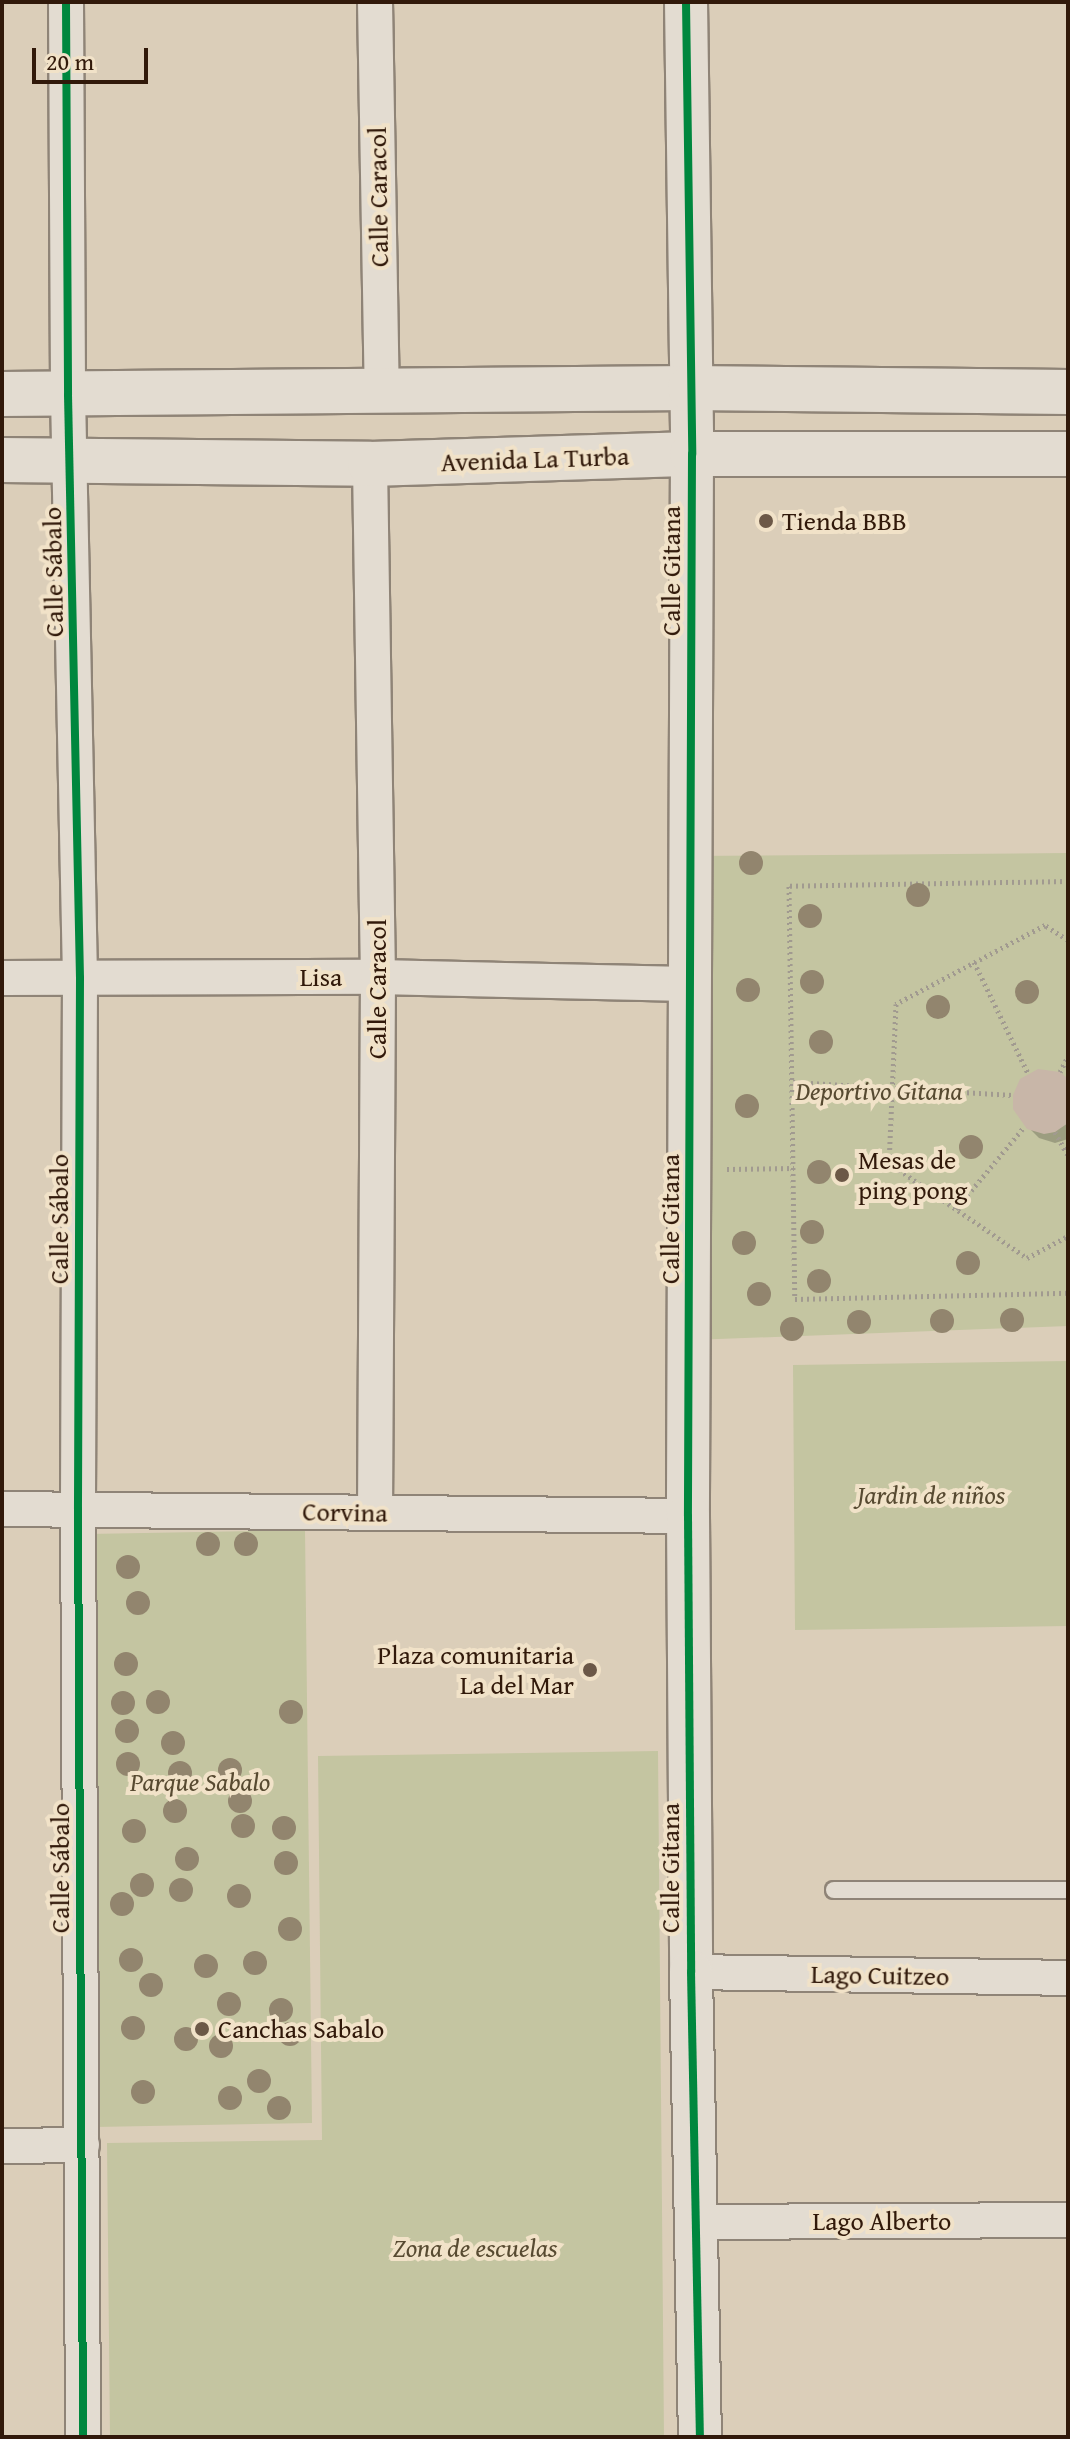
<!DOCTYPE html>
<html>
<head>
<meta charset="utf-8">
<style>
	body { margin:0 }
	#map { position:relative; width:1070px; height:2439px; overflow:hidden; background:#dbceb9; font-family:"Gentium Book Plus",serif }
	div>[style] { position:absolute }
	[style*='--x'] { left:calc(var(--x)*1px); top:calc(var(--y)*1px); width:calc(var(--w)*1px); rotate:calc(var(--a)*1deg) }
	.green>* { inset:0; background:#c4c5a1 }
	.shadow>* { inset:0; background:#0003 }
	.building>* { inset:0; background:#c8b6a8 }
	.path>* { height:5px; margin-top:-2.5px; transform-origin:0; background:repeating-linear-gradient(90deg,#a19a90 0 2px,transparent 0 6px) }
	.roads { filter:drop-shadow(2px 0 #8f8477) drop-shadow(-2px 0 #8f8477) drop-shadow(0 2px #8f8477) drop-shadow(0 -2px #8f8477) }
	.service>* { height:16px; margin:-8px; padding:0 8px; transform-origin:8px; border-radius:8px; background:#e3dcd1 }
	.minor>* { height:34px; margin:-17px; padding:0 17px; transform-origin:17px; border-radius:17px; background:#e3dcd1 }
	.tertiary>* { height:42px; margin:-21px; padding:0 21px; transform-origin:21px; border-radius:21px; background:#e3dcd1 }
	.secondary>* { height:44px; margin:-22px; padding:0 22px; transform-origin:22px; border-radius:22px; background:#e3dcd1 }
	.cycleway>* { height:8px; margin:-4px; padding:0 4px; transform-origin:4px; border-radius:4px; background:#00873e }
	.trees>* { width:24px; height:24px; margin:-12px; border-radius:50%; background:#92856e }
	.dots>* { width:22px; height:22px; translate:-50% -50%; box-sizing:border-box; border:4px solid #f1e2c8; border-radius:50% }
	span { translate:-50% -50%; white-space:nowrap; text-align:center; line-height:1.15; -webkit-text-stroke:8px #f1e2c8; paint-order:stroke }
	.street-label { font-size:26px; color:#31190a }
	.poi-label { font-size:26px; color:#31190a }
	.left { translate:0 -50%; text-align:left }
	.right { translate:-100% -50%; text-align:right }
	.park-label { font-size:26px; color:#574a31; font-style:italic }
	.frame { position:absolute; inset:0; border:4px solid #31190a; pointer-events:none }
	.scale { position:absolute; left:32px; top:48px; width:116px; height:36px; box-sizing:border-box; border:4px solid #31190a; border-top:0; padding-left:10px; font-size:24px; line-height:28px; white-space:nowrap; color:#31190a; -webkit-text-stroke:6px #f1e2c8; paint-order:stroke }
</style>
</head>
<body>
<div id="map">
	<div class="green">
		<i style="clip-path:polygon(1068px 853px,1068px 1326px,692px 1340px,690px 856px)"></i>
		<i style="clip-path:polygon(1068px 1361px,1068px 1626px,795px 1630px,793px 1365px)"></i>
		<i style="clip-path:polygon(305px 1530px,312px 2123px,95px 2127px,88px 1534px)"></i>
		<i style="clip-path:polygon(658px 1751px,664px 2437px,110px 2437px,107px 2143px,322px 2140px,318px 1756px)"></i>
	</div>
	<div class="shadow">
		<i style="clip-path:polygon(1068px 1083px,1068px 1139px,1055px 1143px,1039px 1138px,1028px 1127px)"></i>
	</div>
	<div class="building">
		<i style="clip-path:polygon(1038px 1069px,1060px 1072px,1068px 1079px,1068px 1123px,1055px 1132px,1044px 1134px,1027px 1129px,1013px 1109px,1013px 1095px,1020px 1079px)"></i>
	</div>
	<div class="path">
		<i style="--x:1068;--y:881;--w:279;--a:179"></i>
		<i style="--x:789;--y:886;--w:413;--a:89.2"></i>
		<i style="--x:795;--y:1299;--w:273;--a:-1.3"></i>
		<i style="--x:1068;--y:940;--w:27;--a:-147"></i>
		<i style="--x:1045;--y:925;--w:169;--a:152.1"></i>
		<i style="--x:896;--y:1004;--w:159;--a:92.5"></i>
		<i style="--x:889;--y:1163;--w:168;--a:34.5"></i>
		<i style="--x:1027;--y:1258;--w:47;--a:-28.2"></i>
		<i style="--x:974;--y:962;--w:123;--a:64.1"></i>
		<i style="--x:1060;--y:1072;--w:18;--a:-63"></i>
		<i style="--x:793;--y:1082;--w:220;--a:3.4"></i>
		<i style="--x:1055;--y:1132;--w:26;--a:61"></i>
		<i style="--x:727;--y:1169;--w:67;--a:-0.9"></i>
		<i style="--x:956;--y:1209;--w:107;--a:-50.3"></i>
	</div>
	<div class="roads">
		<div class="service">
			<i style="--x:834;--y:1890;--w:234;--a:0"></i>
		</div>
		<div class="minor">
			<i style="--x:66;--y:2;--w:393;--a:89.7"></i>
			<i style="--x:68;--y:395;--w:583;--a:88.82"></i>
			<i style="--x:80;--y:978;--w:531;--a:90.22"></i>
			<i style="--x:78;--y:1509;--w:928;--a:89.69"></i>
			<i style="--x:375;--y:2;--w:391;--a:89"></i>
			<i style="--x:370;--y:464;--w:513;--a:89.11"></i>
			<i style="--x:378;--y:977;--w:536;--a:90.32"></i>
			<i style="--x:2;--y:978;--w:376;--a:-0.2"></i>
			<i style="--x:378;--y:977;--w:310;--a:1.3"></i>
			<i style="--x:2;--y:1509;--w:686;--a:0.58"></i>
			<i style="--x:691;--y:1972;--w:377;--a:0.9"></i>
			<i style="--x:2;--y:2146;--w:80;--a:-0.7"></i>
			<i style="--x:696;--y:2222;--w:372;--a:-0.3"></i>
		</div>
		<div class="tertiary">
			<i style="--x:686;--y:2;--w:452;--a:89.2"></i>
			<i style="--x:692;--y:454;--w:1062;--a:90.22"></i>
			<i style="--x:688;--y:1516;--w:456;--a:89.6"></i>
			<i style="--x:691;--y:1972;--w:465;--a:88.9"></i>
		</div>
		<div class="secondary">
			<i style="--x:2;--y:394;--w:688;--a:-0.5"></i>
			<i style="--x:690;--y:388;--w:378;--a:0.6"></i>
			<i style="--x:2;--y:460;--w:368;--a:0.6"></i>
			<i style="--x:370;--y:464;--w:322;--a:-1.8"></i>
			<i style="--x:692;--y:454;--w:376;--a:0"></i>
		</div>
	</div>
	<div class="cycleway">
		<i style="--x:66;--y:2;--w:393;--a:89.7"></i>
		<i style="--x:68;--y:395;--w:583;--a:88.82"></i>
		<i style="--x:80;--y:978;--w:531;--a:90.22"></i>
		<i style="--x:78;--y:1509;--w:928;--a:89.69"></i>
		<i style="--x:686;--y:2;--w:452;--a:89.2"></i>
		<i style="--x:692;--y:454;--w:1062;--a:90.22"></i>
		<i style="--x:688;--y:1516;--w:456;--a:89.6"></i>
		<i style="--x:691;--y:1972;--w:465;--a:88.9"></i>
	</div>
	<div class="trees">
		<i style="left:751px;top:863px"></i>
		<i style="left:918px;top:895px"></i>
		<i style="left:810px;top:916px"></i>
		<i style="left:812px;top:982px"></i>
		<i style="left:748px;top:990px"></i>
		<i style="left:1027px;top:992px"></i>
		<i style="left:938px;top:1007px"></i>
		<i style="left:821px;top:1042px"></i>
		<i style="left:747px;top:1106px"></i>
		<i style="left:971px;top:1147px"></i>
		<i style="left:819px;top:1172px"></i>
		<i style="left:812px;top:1232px"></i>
		<i style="left:744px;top:1243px"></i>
		<i style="left:968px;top:1263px"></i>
		<i style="left:819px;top:1281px"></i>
		<i style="left:759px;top:1294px"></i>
		<i style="left:1012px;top:1320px"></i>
		<i style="left:942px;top:1321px"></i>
		<i style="left:859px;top:1322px"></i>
		<i style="left:792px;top:1329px"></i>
		<i style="left:208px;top:1544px"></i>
		<i style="left:246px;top:1544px"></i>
		<i style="left:128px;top:1567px"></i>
		<i style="left:138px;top:1603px"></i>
		<i style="left:126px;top:1664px"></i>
		<i style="left:158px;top:1702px"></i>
		<i style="left:123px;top:1703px"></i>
		<i style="left:291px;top:1712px"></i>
		<i style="left:127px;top:1731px"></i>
		<i style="left:173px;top:1743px"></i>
		<i style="left:128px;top:1764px"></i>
		<i style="left:230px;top:1770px"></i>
		<i style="left:180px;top:1773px"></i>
		<i style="left:240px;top:1801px"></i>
		<i style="left:175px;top:1811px"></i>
		<i style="left:243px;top:1826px"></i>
		<i style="left:284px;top:1828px"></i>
		<i style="left:134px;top:1831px"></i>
		<i style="left:187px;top:1859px"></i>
		<i style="left:286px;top:1863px"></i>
		<i style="left:142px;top:1885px"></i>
		<i style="left:181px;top:1890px"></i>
		<i style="left:239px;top:1896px"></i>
		<i style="left:122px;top:1904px"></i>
		<i style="left:290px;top:1929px"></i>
		<i style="left:131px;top:1960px"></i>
		<i style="left:255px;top:1963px"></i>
		<i style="left:206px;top:1966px"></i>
		<i style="left:151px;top:1985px"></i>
		<i style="left:229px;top:2004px"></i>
		<i style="left:281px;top:2010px"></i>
		<i style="left:133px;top:2028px"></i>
		<i style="left:290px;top:2034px"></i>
		<i style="left:186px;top:2039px"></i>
		<i style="left:221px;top:2046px"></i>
		<i style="left:259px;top:2081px"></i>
		<i style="left:143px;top:2092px"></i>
		<i style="left:230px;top:2098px"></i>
		<i style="left:279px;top:2108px"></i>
	</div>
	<div class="dots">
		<i style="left:766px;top:521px;background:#6c5847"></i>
		<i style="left:842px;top:1175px;background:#6c5847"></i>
		<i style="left:590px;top:1670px;background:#6c5847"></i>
		<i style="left:202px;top:2029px;background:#6c5847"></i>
	</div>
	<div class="street-label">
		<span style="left:378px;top:197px;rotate:-91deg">Calle Caracol</span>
		<span style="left:535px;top:459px;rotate:-2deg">Avenida La Turba</span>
		<span style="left:671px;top:571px;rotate:-90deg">Calle Gitana</span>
		<span style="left:53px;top:572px;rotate:-91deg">Calle Sábalo</span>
		<span style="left:321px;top:977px">Lisa</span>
		<span style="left:377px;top:989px;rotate:-90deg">Calle Caracol</span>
		<span style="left:59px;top:1219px;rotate:-90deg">Calle Sábalo</span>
		<span style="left:670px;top:1219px;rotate:-90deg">Calle Gitana</span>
		<span style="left:345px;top:1512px;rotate:1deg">Corvina</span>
		<span style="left:60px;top:1868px;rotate:-90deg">Calle Sábalo</span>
		<span style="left:670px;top:1868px;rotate:-90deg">Calle Gitana</span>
		<span style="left:880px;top:1975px;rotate:1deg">Lago Cuitzeo</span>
		<span style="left:882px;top:2221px">Lago Alberto</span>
	</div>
	<div class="poi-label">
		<span class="left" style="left:782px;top:521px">Tienda BBB</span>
		<span class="left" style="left:858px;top:1175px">Mesas de<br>ping pong</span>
		<span class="right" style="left:574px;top:1670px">Plaza comunitaria<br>La del Mar</span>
		<span class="left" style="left:218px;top:2029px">Canchas Sabalo</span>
	</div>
	<div class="park-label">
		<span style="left:879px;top:1091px">Deportivo Gitana</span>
		<span style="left:931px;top:1495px">Jardin de niños</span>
		<span style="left:200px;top:1782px">Parque Sabalo</span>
		<span style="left:475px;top:2248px">Zona de escuelas</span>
	</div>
	<div class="frame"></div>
	<div class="scale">20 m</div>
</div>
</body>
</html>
